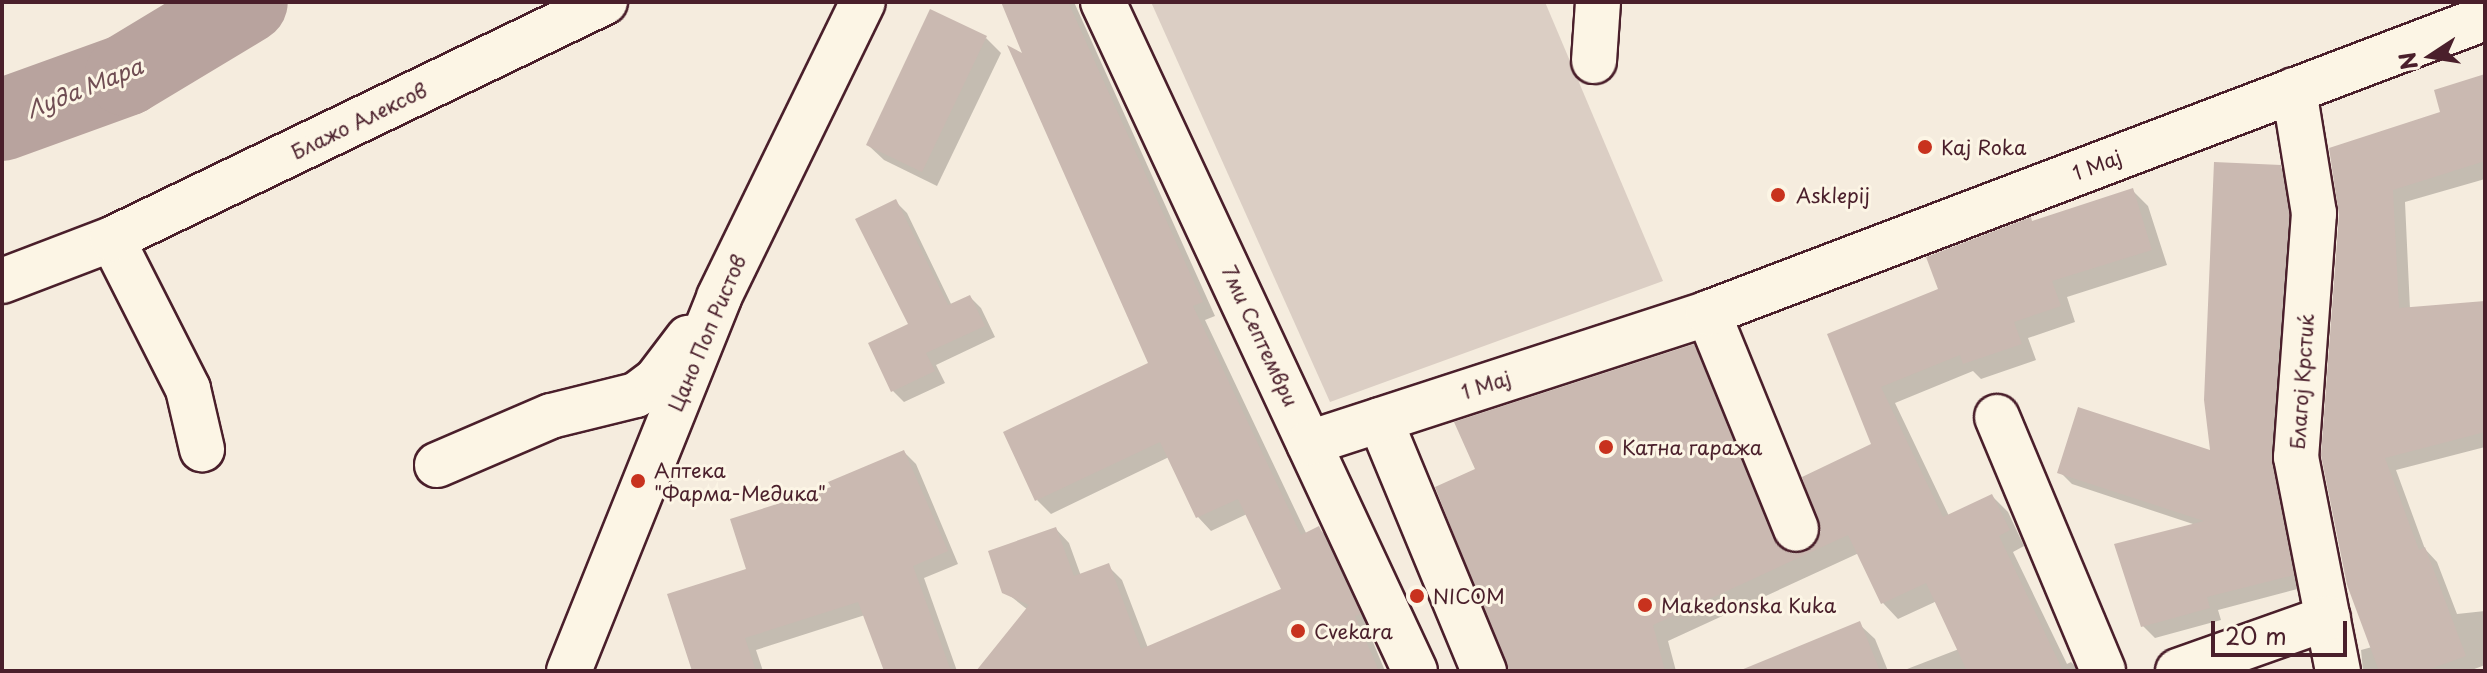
<!DOCTYPE html>
<html>
<head>
<meta charset="utf-8">
<style>
	body { margin:0 }
	#map { position:relative; width:2487px; height:673px; overflow:hidden; background:#f5ecde; font-family:"Playpen Sans",sans-serif }
	div>[style] { position:absolute }
	[style*='--x'] { left:calc(var(--x)*1px); top:calc(var(--y)*1px); width:calc(var(--w)*1px); rotate:calc(var(--a)*1deg) }
	.green>* { inset:0; background:#dbcec4 }
	.shadow>* { inset:0; background:#0003 }
	.river>* { height:82px; margin:-41px; padding:0 41px; transform-origin:41px; border-radius:41px; background:#b8a39e }
	.building>* { inset:0; background:#cab9b1 }
	.roads { filter:drop-shadow(2px 0 #4a1f2b) drop-shadow(-2px 0 #4a1f2b) drop-shadow(0 2px #4a1f2b) drop-shadow(0 -2px #4a1f2b) }
	.minor>* { height:44px; margin:-22px; padding:0 22px; transform-origin:22px; border-radius:22px; background:#fcf5e5 }
	.dots>* { width:22px; height:22px; translate:-50% -50%; box-sizing:border-box; border:4px solid #fcf5e5; border-radius:50% }
	span { translate:-50% -50%; white-space:nowrap; text-align:center; line-height:1.15; -webkit-text-stroke:6px #fcf5e5; paint-order:stroke }
	.street-label { font-size:20px; color:#4a1f2b }
	.poi-label { font-size:20px; color:#4a1f2b }
	.left { translate:0 -50%; text-align:left }
	.water-label { font-size:22px; color:#704d53; font-style:italic }
	.frame { position:absolute; inset:0; border:4px solid #4a1f2b; pointer-events:none }
	.north { position:absolute; left:2391px; top:16px; width:80px; height:80px; -webkit-text-stroke:6px #fcf5e5; paint-order:stroke; rotate:258deg; font-size:22px; font-weight:700; line-height:32px; text-align:center; color:#4a1f2b }
	.north::after { content:''; display:block; margin:auto; width:28px; height:36px; background:#4a1f2b; clip-path:polygon(50% 0,100% 100%,50% 72%,0 100%) }
	.scale { position:absolute; left:2211px; top:621px; width:136px; height:36px; box-sizing:border-box; border:4px solid #4a1f2b; border-top:0; padding-left:10px; font-size:24px; line-height:28px; white-space:nowrap; color:#4a1f2b; -webkit-text-stroke:6px #fcf5e5; paint-order:stroke }
</style>
</head>
<body>
<div id="map">
	<div class="green">
		<i style="clip-path:polygon(1151px 2px,1545px 2px,1663px 281px,1330px 402px)"></i>
	</div>
	<div class="shadow">
		<i style="clip-path:polygon(1003px 2px,1074px 2px,1215px 316px,1205px 320px,1307px 535px,1319px 529px,1333px 542px,1373px 628px,1368px 630px,1385px 671px,979px 671px,1028px 610px,1004px 591px,1056px 529px,1069px 543px,1081px 576px,1108px 566px,1122px 580px,1148px 648px,1284px 590px,1247px 514px,1211px 531px,1198px 517px,1169px 457px,1051px 514px,1037px 500px,1151px 364px)"></i>
		<i style="clip-path:polygon(986px 38px,1001px 53px,937px 186px,884px 160px,868px 145px)"></i>
		<i style="clip-path:polygon(2485px 76px,2485px 179px,2405px 202px,2410px 309px,2485px 303px,2485px 447px,2396px 470px,2425px 549px,2437px 562px,2457px 614px,2485px 611px,2485px 665px,2469px 671px,2363px 671px,2361px 650px,2372px 647px,2341px 215px)"></i>
		<i style="clip-path:polygon(2280px 167px,2293px 180px,2305px 587px,2218px 610px,2221px 620px,2155px 638px,2143px 626px,2196px 525px,2072px 484px,2060px 472px,2213px 453px)"></i>
		<i style="clip-path:polygon(2133px 191px,2148px 206px,2167px 265px,2067px 297px,2075px 322px,2028px 338px,2036px 360px,1981px 379px,1973px 371px,1895px 403px,1949px 516px,1992px 496px,2008px 512px,2024px 546px,2013px 552px,2067px 664px,2071px 662px,2080px 671px,1902px 671px,1959px 649px,1937px 601px,1898px 619px,1883px 603px,1859px 553px,1668px 641px,1676px 671px,1509px 671px,1477px 470px,1693px 346px,1709px 362px,1787px 553px,1805px 554px,1818px 545px,1874px 445px,1829px 335px,1940px 290px,2033px 222px)"></i>
		<i style="clip-path:polygon(896px 202px,907px 213px,952px 306px,970px 297px,981px 308px,995px 337px,936px 365px,945px 383px,904px 402px,893px 391px,870px 344px,910px 325px)"></i>
		<i style="clip-path:polygon(904px 452px,916px 464px,958px 564px,924px 578px,957px 671px,886px 671px,865px 615px,756px 650px,763px 671px,694px 671px,748px 570px)"></i>
		<i style="clip-path:polygon(1859px 624px,1875px 639px,1888px 671px,1801px 671px)"></i>
	</div>
	<div class="river">
		<i style="--x:2;--y:120;--w:132;--a:-19.9"></i>
		<i style="--x:126;--y:75;--w:141;--a:-31.1"></i>
	</div>
	<div class="building">
		<i style="clip-path:polygon(1001px 2px,1068px 2px,1203px 302px,1193px 306px,1301px 535px,1319px 526px,1361px 614px,1355px 616px,1379px 671px,976px 671px,1029px 605px,1002px 593px,988px 551px,1056px 527px,1074px 576px,1109px 563px,1141px 649px,1281px 589px,1238px 499px,1196px 518px,1160px 442px,1035px 501px,1003px 432px,1148px 363px,1007px 45px,1022px 53px)"></i>
		<i style="clip-path:polygon(930px 9px,987px 36px,922px 172px,866px 145px)"></i>
		<i style="clip-path:polygon(2485px 74px,2485px 161px,2393px 190px,2399px 308px,2485px 301px,2485px 432px,2385px 458px,2419px 550px,2425px 547px,2466px 656px,2424px 671px,2379px 671px,2347px 585px,2321px 455px,2339px 215px,2329px 148px,2440px 112px,2434px 90px)"></i>
		<i style="clip-path:polygon(2214px 162px,2281px 165px,2289px 214px,2271px 456px,2294px 575px,2207px 597px,2210px 608px,2141px 627px,2114px 544px,2204px 521px,2057px 473px,2078px 407px,2210px 450px,2204px 400px)"></i>
		<i style="clip-path:polygon(2133px 188px,2152px 250px,2052px 281px,2061px 306px,2014px 322px,2022px 344px,1963px 364px,1960px 355px,1881px 387px,1943px 517px,1992px 494px,2010px 530px,1999px 536px,2063px 671px,1967px 671px,1926px 583px,1881px 604px,1848px 535px,1653px 625px,1665px 671px,1508px 671px,1435px 487px,1475px 469px,1454px 422px,1694px 344px,1773px 538px,1781px 549px,1793px 554px,1805px 552px,1816px 544px,1821px 532px,1802px 477px,1871px 444px,1827px 334px,1938px 289px,1926px 257px,2031px 217px,2032px 221px)"></i>
		<i style="clip-path:polygon(896px 199px,948px 305px,970px 295px,985px 326px,926px 353px,935px 371px,891px 392px,868px 343px,908px 324px,855px 219px)"></i>
		<i style="clip-path:polygon(904px 450px,948px 551px,913px 566px,951px 671px,884px 671px,858px 602px,745px 638px,756px 671px,692px 671px,667px 594px,746px 569px,730px 519px,831px 487px,828px 482px)"></i>
		<i style="clip-path:polygon(1860px 621px,1880px 671px,1742px 671px,1741px 670px)"></i>
	</div>
	<div class="roads">
		<div class="minor">
			<i style="--x:1103;--y:2;--w:738;--a:65"></i>
			<i style="--x:1594;--y:61;--w:59;--a:-86.1"></i>
			<i style="--x:2294;--y:90;--w:125;--a:80.8"></i>
			<i style="--x:2314;--y:213;--w:245;--a:94.2"></i>
			<i style="--x:2296;--y:457;--w:218;--a:78.9"></i>
			<i style="--x:112;--y:239;--w:168;--a:63.1"></i>
			<i style="--x:188;--y:389;--w:62;--a:76.9"></i>
			<i style="--x:2;--y:281;--w:118;--a:-20.9"></i>
			<i style="--x:112;--y:239;--w:547;--a:-25.68"></i>
			<i style="--x:1708;--y:313;--w:233;--a:67.8"></i>
			<i style="--x:1997;--y:417;--w:275;--a:67.3"></i>
			<i style="--x:1380;--y:420;--w:272;--a:67.5"></i>
			<i style="--x:1309;--y:443;--w:420;--a:-18"></i>
			<i style="--x:1708;--y:313;--w:831;--a:-20.79"></i>
			<i style="--x:437;--y:465;--w:124;--a:-23.3"></i>
			<i style="--x:551;--y:416;--w:88;--a:-13.9"></i>
			<i style="--x:636;--y:395;--w:25;--a:-37"></i>
			<i style="--x:656;--y:380;--w:53;--a:-52.7"></i>
			<i style="--x:569;--y:671;--w:403;--a:-68.1"></i>
			<i style="--x:719;--y:297;--w:328;--a:-64"></i>
			<i style="--x:2178;--y:671;--w:159;--a:-19.5"></i>
		</div>
	</div>
	<div class="dots">
		<i style="left:1925px;top:147px;background:#c8321e"></i>
		<i style="left:1778px;top:195px;background:#c8321e"></i>
		<i style="left:1606px;top:447px;background:#c8321e"></i>
		<i style="left:638px;top:481px;background:#c8321e"></i>
		<i style="left:1417px;top:596px;background:#c8321e"></i>
		<i style="left:1645px;top:605px;background:#c8321e"></i>
		<i style="left:1298px;top:631px;background:#c8321e"></i>
	</div>
	<div class="street-label">
		<span style="left:359px;top:121px;rotate:-26deg">Блажо Алексов</span>
		<span style="left:2097px;top:165px;rotate:-21deg">1 Maj</span>
		<span style="left:707px;top:333px;rotate:-67deg">Цано Поп Ристов</span>
		<span style="left:1260px;top:336px;rotate:65deg">7ми Септември</span>
		<span style="left:2302px;top:382px;rotate:-86deg">Благој Крстиќ</span>
		<span style="left:1486px;top:385px;rotate:-18deg">1 Maj</span>
	</div>
	<div class="poi-label">
		<span class="left" style="left:1941px;top:147px">Kaj Roka</span>
		<span class="left" style="left:1796px;top:195px">Asklepij</span>
		<span class="left" style="left:1622px;top:447px">Катна гаража</span>
		<span class="left" style="left:654px;top:482px">Аптека<br>"Фарма-Медика"</span>
		<span class="left" style="left:1433px;top:596px">NICOM</span>
		<span class="left" style="left:1661px;top:605px">Makedonska Kuka</span>
		<span class="left" style="left:1314px;top:631px">Cvekara</span>
	</div>
	<div class="water-label">
		<span style="left:84px;top:87px;rotate:-22deg">Луда Мара</span>
	</div>
	<div class="frame"></div>
	<div class="north">N</div>
	<div class="scale">20 m</div>
</div>
</body>
</html>
